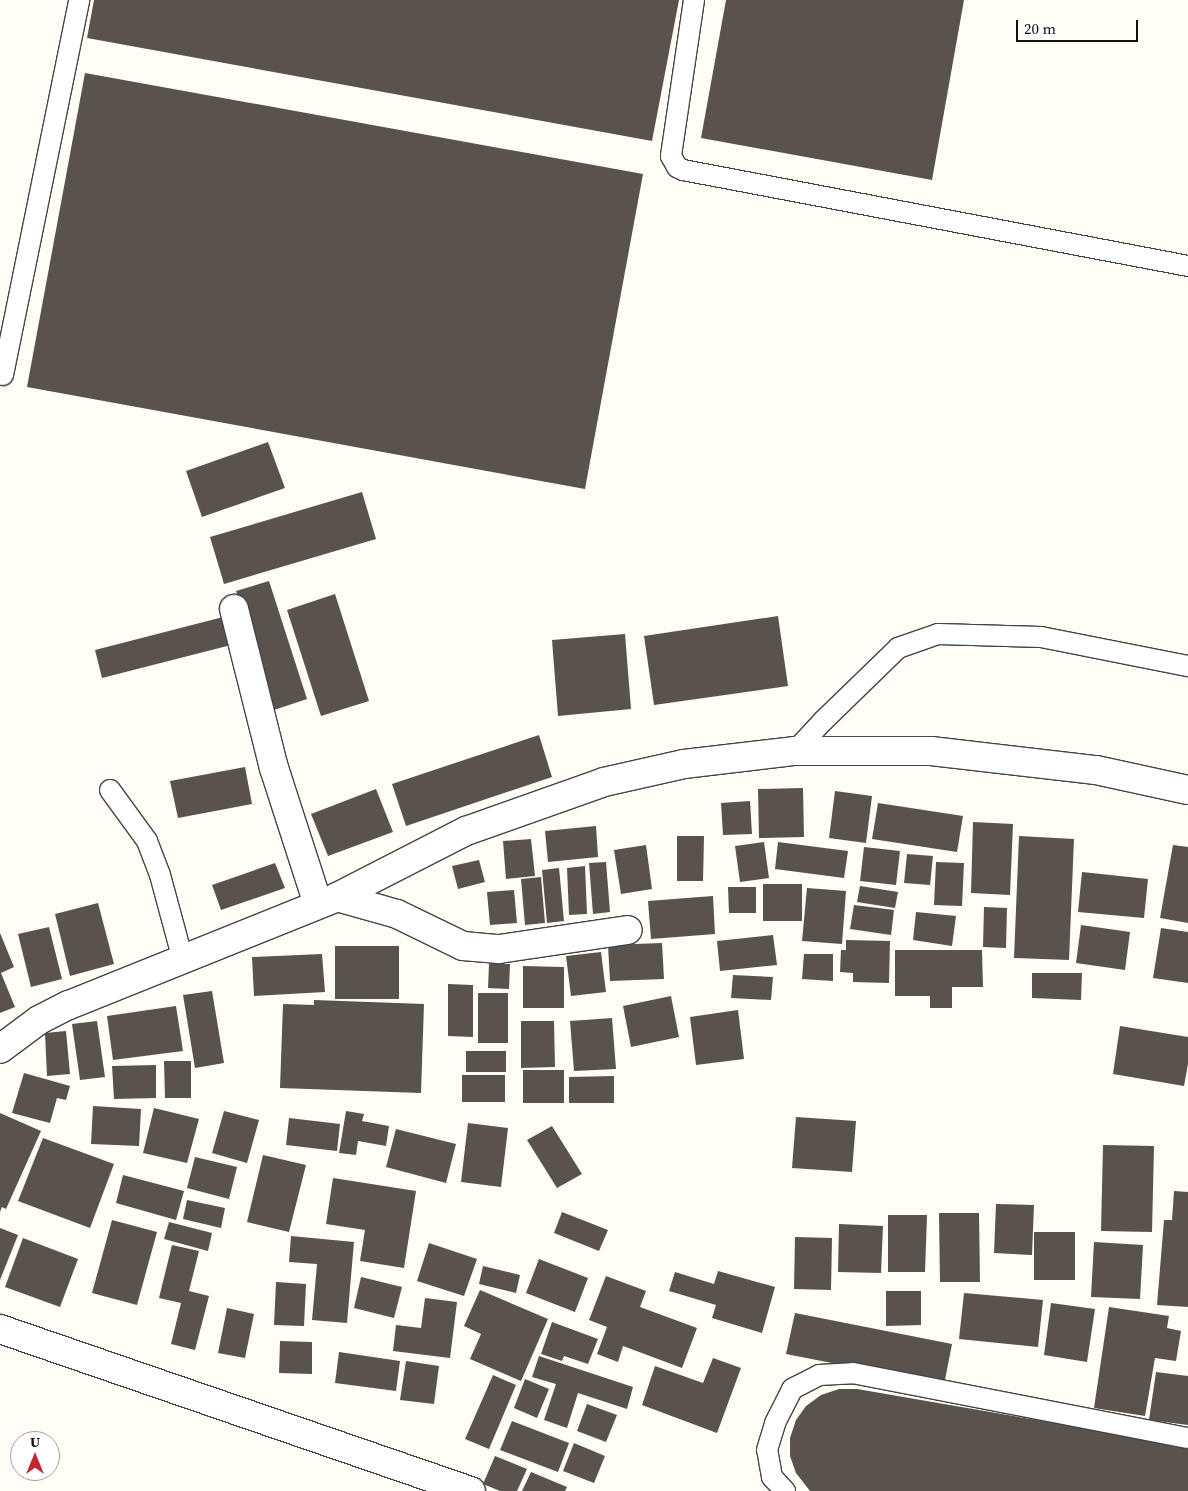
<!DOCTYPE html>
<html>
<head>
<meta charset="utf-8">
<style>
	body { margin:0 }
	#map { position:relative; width:1188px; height:1491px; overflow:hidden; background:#fffdf5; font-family:"Source Serif 4",serif }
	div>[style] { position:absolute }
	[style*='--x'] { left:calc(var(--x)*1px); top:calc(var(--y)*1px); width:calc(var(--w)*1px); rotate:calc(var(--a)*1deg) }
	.building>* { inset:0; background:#5a524d }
	.roads { filter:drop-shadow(1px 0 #444) drop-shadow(-1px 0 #444) drop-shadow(0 1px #444) drop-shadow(0 -1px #444) }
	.lane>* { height:20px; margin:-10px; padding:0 10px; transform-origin:10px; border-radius:10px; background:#fff }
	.street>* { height:28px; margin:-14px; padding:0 14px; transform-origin:14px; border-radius:14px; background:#fff }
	span { translate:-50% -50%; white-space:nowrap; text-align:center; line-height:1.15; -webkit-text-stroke:5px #fff; paint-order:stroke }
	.north { position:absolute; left:10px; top:1431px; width:50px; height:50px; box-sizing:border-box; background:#fff; border:1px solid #a0a0a0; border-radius:50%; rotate:0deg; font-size:14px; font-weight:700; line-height:20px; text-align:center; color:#111 }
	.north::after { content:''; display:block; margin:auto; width:18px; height:22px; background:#c4262e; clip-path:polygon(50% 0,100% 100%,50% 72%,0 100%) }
	.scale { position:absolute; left:1016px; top:20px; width:122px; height:22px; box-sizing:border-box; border:2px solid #111; border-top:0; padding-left:6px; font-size:15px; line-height:18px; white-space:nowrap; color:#111; -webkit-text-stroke:4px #fff; paint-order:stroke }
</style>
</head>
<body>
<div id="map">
	<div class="building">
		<i style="clip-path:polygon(94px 0,679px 0,652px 141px,87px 38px)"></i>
		<i style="clip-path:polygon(726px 0,964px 0,932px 180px,701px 138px)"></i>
		<i style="clip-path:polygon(85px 73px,643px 174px,585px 489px,27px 387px)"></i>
		<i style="clip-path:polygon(268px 442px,285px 488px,202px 517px,186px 471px)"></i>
		<i style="clip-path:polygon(362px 492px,376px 539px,224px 584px,210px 537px)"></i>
		<i style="clip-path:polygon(269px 581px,307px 699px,274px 710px,236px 591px)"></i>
		<i style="clip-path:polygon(335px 594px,369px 701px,321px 716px,287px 610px)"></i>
		<i style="clip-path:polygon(227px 616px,235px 644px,102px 678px,95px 650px)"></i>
		<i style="clip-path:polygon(778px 616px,788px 686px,654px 705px,644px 636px)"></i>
		<i style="clip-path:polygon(625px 634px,631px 709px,558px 716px,552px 640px)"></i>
		<i style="clip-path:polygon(539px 735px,552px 777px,406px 826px,392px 784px)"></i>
		<i style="clip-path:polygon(245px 767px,252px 804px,178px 818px,170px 781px)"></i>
		<i style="clip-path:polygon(803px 788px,804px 837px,759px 838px,758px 789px)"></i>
		<i style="clip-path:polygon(376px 789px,393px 832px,328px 856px,311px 814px)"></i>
		<i style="clip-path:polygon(835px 791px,872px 796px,866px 843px,829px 838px)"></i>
		<i style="clip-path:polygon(750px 801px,752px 834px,723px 835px,721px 803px)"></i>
		<i style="clip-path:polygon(878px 803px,963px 816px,957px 852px,872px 839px)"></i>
		<i style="clip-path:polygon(973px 822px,1013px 824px,1010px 895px,971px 893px)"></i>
		<i style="clip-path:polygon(596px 826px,598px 857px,548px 862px,545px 831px)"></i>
		<i style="clip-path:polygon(677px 836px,704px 836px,703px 881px,677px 881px)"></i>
		<i style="clip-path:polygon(1019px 836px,1074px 839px,1069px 960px,1014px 958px)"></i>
		<i style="clip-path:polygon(531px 839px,535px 876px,506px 879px,503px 841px)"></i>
		<i style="clip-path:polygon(764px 842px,769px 878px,740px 882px,735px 846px)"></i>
		<i style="clip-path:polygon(778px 842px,848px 851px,844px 878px,775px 869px)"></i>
		<i style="clip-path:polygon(646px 845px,652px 889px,621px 894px,614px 850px)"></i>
		<i style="clip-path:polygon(1173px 845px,1188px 847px,1188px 923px,1160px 918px)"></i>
		<i style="clip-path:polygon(864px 847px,900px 851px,896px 885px,860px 881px)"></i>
		<i style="clip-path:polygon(907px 854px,933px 856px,930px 885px,904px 883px)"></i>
		<i style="clip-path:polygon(479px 860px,485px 882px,458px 889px,452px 866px)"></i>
		<i style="clip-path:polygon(606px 862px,610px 912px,593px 914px,589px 863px)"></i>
		<i style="clip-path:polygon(936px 862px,964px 863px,962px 906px,934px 905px)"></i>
		<i style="clip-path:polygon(275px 863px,285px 888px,221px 910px,212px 885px)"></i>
		<i style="clip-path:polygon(585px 866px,587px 914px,569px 915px,567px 868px)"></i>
		<i style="clip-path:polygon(559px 868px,564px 921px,547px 923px,542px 870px)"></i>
		<i style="clip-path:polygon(1082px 872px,1148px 879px,1144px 918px,1078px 912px)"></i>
		<i style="clip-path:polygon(541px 877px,545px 923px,525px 925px,521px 879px)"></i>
		<i style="clip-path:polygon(763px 884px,802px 884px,802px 921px,763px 921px)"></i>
		<i style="clip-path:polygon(860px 886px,898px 892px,895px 908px,857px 902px)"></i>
		<i style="clip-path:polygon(728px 887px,756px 887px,756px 913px,729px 913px)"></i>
		<i style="clip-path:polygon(807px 888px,846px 891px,842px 944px,802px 941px)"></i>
		<i style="clip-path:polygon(514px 890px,517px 923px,490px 925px,487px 892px)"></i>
		<i style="clip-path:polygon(713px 896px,715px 934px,651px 939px,648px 901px)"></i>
		<i style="clip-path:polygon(98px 903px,114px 964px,70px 976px,55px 914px)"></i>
		<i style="clip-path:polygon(854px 905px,894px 910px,891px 935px,850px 929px)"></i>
		<i style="clip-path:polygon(984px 907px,1007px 908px,1006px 948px,983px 947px)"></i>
		<i style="clip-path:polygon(916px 912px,956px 916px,952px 946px,913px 940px)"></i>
		<i style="clip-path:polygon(1081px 925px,1130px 932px,1125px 970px,1076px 963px)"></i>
		<i style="clip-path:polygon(49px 927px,62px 979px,31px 987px,18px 934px)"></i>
		<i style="clip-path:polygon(1161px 928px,1188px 932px,1188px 983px,1153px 978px)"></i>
		<i style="clip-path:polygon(0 933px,14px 967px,1px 973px,15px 1007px,0 1013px)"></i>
		<i style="clip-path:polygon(773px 935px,777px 965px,720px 971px,717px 941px)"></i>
		<i style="clip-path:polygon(846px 940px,890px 941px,889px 983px,853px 982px,853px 973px,840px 972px,841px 950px,846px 950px)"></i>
		<i style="clip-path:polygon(662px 943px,664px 979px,610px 981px,608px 945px)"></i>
		<i style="clip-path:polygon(335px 946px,399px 946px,399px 999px,335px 999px)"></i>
		<i style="clip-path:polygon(895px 950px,982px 950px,983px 987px,952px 987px,952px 1008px,930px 1008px,930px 996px,895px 996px)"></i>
		<i style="clip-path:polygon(601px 952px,606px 992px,571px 996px,566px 956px)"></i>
		<i style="clip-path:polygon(322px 954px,325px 992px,254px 996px,252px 957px)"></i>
		<i style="clip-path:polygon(804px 954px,833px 954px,833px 981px,802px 979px)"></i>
		<i style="clip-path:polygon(489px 964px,510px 964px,509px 989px,488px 988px)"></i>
		<i style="clip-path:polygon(523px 966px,564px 967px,564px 1008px,523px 1008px)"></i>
		<i style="clip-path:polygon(1032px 973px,1082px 973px,1081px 1000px,1032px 998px)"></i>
		<i style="clip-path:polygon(733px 975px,773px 977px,771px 1000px,731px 998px)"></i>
		<i style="clip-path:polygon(448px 984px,473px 985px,473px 1037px,448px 1036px)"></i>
		<i style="clip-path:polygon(212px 991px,224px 1063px,195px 1068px,183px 995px)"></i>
		<i style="clip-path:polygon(478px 993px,508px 993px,508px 1043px,478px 1043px)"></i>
		<i style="clip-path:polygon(671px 996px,679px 1037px,631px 1047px,623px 1006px)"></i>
		<i style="clip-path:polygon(314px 1000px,424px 1004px,421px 1093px,280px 1088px,283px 1004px,314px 1005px)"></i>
		<i style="clip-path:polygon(176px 1006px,183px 1051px,113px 1060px,107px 1016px)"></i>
		<i style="clip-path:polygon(738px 1010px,744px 1059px,696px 1065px,690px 1017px)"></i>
		<i style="clip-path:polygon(612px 1018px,616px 1069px,574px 1071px,570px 1021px)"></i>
		<i style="clip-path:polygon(97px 1021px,105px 1077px,80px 1080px,72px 1024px)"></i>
		<i style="clip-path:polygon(521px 1021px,554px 1021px,555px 1067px,521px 1068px)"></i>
		<i style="clip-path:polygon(1120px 1026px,1188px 1037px,1188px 1064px,1184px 1086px,1113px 1074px)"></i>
		<i style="clip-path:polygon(66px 1031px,70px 1074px,47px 1076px,45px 1033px)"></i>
		<i style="clip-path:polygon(466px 1051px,506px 1051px,506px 1072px,466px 1072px)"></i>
		<i style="clip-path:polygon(164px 1061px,191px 1061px,191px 1098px,165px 1098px)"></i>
		<i style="clip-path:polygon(156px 1065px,156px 1098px,114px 1099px,112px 1066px)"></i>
		<i style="clip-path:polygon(523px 1070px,564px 1070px,564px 1103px,523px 1103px)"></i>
		<i style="clip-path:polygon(24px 1073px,70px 1086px,66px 1100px,57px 1098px,50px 1123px,12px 1113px)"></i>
		<i style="clip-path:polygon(462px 1075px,505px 1075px,505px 1102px,462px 1102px)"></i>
		<i style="clip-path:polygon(614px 1076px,614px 1103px,569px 1103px,569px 1077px)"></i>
		<i style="clip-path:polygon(93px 1106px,141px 1109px,139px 1146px,91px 1144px)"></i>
		<i style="clip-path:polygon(154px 1108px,199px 1119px,187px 1163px,143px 1153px)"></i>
		<i style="clip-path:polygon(224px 1111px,259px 1120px,247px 1163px,212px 1153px)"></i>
		<i style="clip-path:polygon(346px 1111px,364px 1114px,362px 1121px,389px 1126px,386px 1146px,358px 1141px,356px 1155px,339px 1153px)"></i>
		<i style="clip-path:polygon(0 1113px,41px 1131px,6px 1209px,2px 1207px,0 1212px)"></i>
		<i style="clip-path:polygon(796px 1117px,856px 1121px,852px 1172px,792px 1168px)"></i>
		<i style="clip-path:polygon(289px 1118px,340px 1124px,337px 1151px,286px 1145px)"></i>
		<i style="clip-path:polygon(468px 1123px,508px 1128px,501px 1187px,461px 1182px)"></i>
		<i style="clip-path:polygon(552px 1126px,582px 1174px,557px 1188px,527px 1140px)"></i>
		<i style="clip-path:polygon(396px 1129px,456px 1144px,446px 1183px,386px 1167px)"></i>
		<i style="clip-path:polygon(43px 1138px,114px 1164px,90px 1228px,18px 1201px)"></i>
		<i style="clip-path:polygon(1103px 1145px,1154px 1146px,1152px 1232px,1101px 1231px)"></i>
		<i style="clip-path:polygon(263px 1155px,306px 1165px,289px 1232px,247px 1222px)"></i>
		<i style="clip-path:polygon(195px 1157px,237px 1167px,229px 1199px,187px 1188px)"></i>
		<i style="clip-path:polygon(123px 1175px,184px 1191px,176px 1220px,116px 1203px)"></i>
		<i style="clip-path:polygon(333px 1178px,416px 1191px,404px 1268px,360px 1261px,365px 1230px,326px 1224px)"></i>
		<i style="clip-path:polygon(1174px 1191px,1188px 1192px,1188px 1307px,1157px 1305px,1164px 1220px,1172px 1220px)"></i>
		<i style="clip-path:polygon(187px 1200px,225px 1208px,221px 1228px,183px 1219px)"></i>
		<i style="clip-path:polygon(996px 1204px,1034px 1205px,1032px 1255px,994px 1253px)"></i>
		<i style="clip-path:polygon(562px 1212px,608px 1230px,599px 1251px,554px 1233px)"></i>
		<i style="clip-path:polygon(939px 1213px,979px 1213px,980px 1282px,940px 1282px)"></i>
		<i style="clip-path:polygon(888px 1215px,927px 1215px,925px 1272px,888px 1272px)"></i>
		<i style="clip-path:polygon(112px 1220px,157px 1232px,137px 1305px,92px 1293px)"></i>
		<i style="clip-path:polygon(169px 1222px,212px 1233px,208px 1251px,164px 1239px)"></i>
		<i style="clip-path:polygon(839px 1224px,883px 1226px,881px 1273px,838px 1272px)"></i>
		<i style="clip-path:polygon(0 1228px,18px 1235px,0 1280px)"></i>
		<i style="clip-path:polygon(1034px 1232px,1075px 1232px,1075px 1280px,1034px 1280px)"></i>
		<i style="clip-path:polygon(291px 1236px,354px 1242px,347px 1323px,312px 1320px,317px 1264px,289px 1262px)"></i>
		<i style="clip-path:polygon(795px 1237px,832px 1238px,831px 1290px,794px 1289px)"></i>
		<i style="clip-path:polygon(23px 1238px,78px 1259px,60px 1307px,5px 1287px)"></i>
		<i style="clip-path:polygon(1094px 1242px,1143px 1245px,1140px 1299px,1091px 1297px)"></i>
		<i style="clip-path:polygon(429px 1243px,477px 1259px,464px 1296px,417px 1281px)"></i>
		<i style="clip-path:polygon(172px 1245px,199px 1251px,189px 1291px,209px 1296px,195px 1350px,171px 1344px,181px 1303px,159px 1298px)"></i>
		<i style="clip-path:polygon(539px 1259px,588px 1278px,575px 1312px,526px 1293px)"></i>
		<i style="clip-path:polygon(483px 1266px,520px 1275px,516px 1293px,479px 1284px)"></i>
		<i style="clip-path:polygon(718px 1271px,775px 1287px,762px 1333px,712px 1318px,716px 1305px,669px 1291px,675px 1272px,714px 1284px)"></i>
		<i style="clip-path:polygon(606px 1276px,646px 1291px,640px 1307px,697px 1328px,682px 1368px,623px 1346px,618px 1362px,597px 1354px,607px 1327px,589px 1320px)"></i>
		<i style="clip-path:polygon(361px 1277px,402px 1287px,394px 1318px,354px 1308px)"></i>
		<i style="clip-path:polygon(276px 1282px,306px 1284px,304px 1326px,274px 1325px)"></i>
		<i style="clip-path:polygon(480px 1290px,548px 1319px,521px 1381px,470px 1359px,481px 1334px,464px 1326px)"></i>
		<i style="clip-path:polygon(886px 1291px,921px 1291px,921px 1325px,886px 1326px)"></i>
		<i style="clip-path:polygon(964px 1293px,1043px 1300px,1038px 1347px,959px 1339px)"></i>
		<i style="clip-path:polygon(425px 1298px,457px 1302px,450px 1358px,393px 1351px,396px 1325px,421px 1328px)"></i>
		<i style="clip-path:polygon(1051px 1303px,1095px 1309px,1087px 1362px,1044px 1355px)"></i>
		<i style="clip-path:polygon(1109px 1307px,1169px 1316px,1167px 1328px,1181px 1331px,1176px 1361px,1155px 1358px,1145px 1416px,1094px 1408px)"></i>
		<i style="clip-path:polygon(227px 1308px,254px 1314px,245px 1358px,218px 1353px)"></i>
		<i style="clip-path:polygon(795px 1313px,952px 1344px,944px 1385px,786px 1354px)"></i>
		<i style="clip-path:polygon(552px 1322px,598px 1339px,588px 1364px,564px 1356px,562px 1361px,541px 1354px)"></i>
		<i style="clip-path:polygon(280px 1341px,312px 1342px,312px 1374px,279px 1373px)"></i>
		<i style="clip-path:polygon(339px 1352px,400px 1361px,396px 1391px,335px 1383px)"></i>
		<i style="clip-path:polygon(539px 1356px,633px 1387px,627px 1409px,578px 1393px,567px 1428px,544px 1420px,556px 1384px,532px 1377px)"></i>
		<i style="clip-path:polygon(713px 1358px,741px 1368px,717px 1433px,642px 1405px,655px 1366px,703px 1383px)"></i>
		<i style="clip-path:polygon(406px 1361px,439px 1366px,434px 1404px,400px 1400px)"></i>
		<i style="clip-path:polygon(1156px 1372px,1188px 1376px,1188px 1425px,1149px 1420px)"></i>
		<i style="clip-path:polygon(493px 1375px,516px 1385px,489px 1449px,465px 1439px)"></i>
		<i style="clip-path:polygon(525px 1379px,549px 1389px,537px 1418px,514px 1408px)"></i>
		<i style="clip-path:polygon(839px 1389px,857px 1389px,1188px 1446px,1188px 1491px,810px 1491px,796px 1473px,790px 1456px,790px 1438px,796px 1420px,806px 1406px,821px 1395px)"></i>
		<i style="clip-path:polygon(587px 1404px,617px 1415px,606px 1442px,577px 1431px)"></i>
		<i style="clip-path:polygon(512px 1421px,569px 1443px,558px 1472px,500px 1450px)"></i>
		<i style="clip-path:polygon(574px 1443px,605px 1456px,594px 1483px,563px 1471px)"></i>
		<i style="clip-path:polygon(495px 1456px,527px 1469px,517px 1491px,500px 1491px,483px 1484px)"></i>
		<i style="clip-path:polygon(531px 1472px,567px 1487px,565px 1491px,522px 1491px)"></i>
	</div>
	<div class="roads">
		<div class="lane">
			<i style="--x:694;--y:0;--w:158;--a:98.4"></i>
			<i style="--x:671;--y:156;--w:13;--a:61"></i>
			<i style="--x:677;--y:167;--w:7;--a:27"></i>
			<i style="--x:683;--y:170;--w:514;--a:10.76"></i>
			<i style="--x:3;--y:375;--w:383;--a:-78.5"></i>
			<i style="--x:795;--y:751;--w:41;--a:-47"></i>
			<i style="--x:823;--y:721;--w:105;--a:-44.2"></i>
			<i style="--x:898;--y:648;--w:42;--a:-19.3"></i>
			<i style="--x:938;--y:634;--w:103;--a:1.7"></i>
			<i style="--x:1041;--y:637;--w:150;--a:11.2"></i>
			<i style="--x:110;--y:790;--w:63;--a:54"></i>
			<i style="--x:147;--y:841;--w:36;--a:69"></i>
			<i style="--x:160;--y:875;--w:88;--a:74.9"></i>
			<i style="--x:785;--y:1491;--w:19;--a:-133"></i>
			<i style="--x:772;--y:1477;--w:27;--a:-100"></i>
			<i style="--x:767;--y:1450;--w:28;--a:-73"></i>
			<i style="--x:775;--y:1423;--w:38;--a:-63"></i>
			<i style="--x:792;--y:1389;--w:30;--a:-27"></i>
			<i style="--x:819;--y:1375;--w:34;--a:-3"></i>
			<i style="--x:853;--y:1373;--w:341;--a:11"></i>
		</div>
		<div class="street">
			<i style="--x:234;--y:609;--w:164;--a:75.9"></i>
			<i style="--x:274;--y:768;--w:143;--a:72.1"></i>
			<i style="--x:337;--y:897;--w:62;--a:15.8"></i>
			<i style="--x:397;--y:914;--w:73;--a:25.9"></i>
			<i style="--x:463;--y:946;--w:36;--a:5"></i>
			<i style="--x:499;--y:949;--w:130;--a:-8.4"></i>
			<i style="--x:0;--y:1049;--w:49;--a:-36.6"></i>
			<i style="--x:39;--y:1020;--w:34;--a:-27"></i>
			<i style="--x:69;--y:1005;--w:289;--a:-21.9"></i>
			<i style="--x:337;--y:897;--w:145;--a:-27.1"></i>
			<i style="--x:466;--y:831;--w:146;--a:-19.5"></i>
			<i style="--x:604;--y:782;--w:82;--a:-12.7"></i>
			<i style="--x:684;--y:764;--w:112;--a:-6.7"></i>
			<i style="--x:795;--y:751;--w:136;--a:0"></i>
			<i style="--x:931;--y:751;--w:166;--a:6.6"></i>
			<i style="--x:1096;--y:770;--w:94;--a:12.3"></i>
			<i style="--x:0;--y:1329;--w:498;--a:19"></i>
		</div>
	</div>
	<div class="north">U</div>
	<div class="scale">20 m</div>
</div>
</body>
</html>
